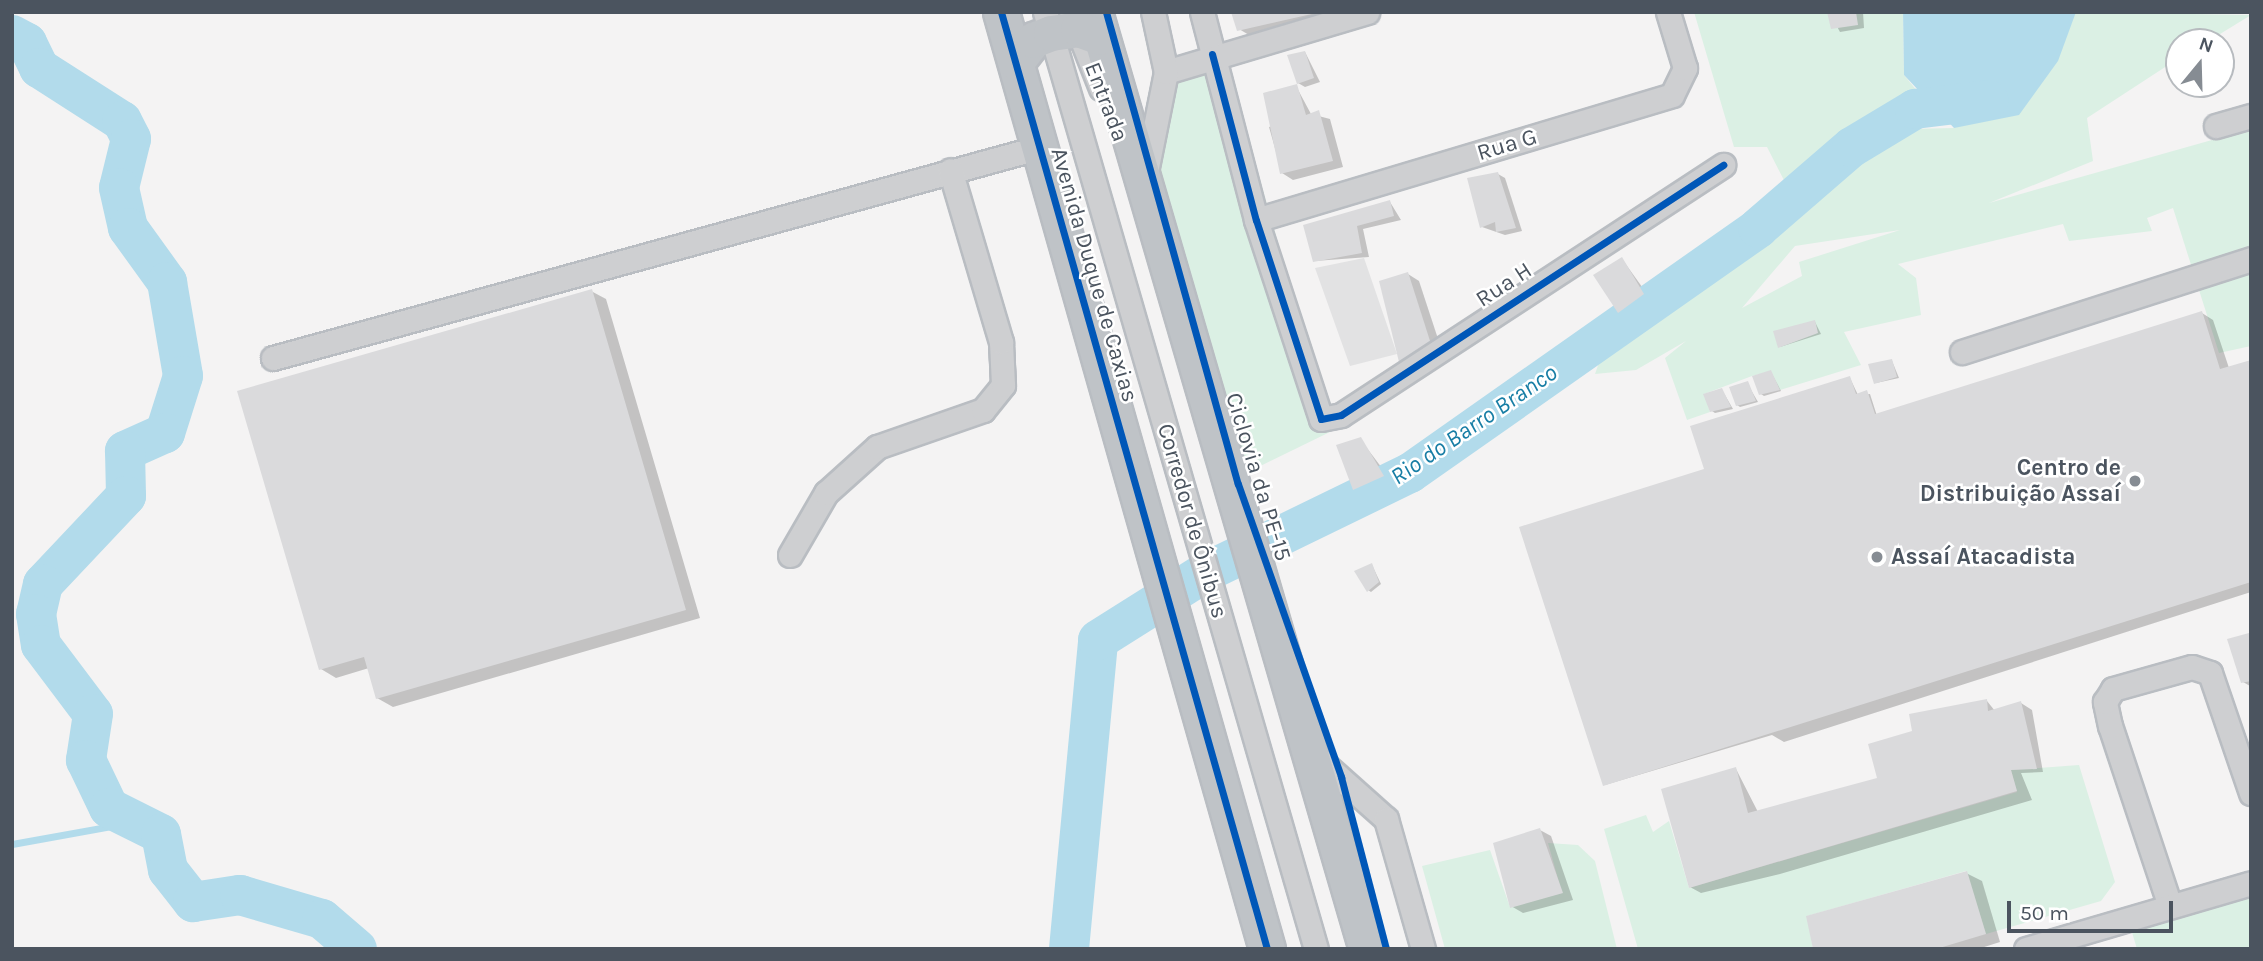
<!DOCTYPE html>
<html>
<head>
<meta charset="utf-8">
<style>
	body { margin:0 }
	#map { position:relative; width:2263px; height:961px; overflow:hidden; background:#f4f3f3; font-family:Karla,sans-serif }
	div>[style] { position:absolute }
	[style*='--x'] { left:calc(var(--x)*1px); top:calc(var(--y)*1px); width:calc(var(--w)*1px); rotate:calc(var(--a)*1deg) }
	.education>* { inset:0; background:#e2e2e3 }
	.green>* { inset:0; background:#dbf0e4 }
	.water>* { inset:0; background:#b2dbeb }
	.shadow>* { inset:0; background:#0003 }
	.stream>* { height:7px; margin:-3.5px; padding:0 3.5px; transform-origin:3.5px; border-radius:3.5px; background:#b2dbeb }
	.river>* { height:40px; margin:-20px; padding:0 20px; transform-origin:20px; border-radius:20px; background:#b2dbeb }
	.building>* { inset:0; background:#dadadc }
	.roads { filter:drop-shadow(2px 0 #b9bdc2) drop-shadow(-2px 0 #b9bdc2) drop-shadow(0 2px #b9bdc2) drop-shadow(0 -2px #b9bdc2) }
	.minor>* { height:23px; margin:-11.5px; padding:0 11.5px; transform-origin:11.5px; border-radius:11.5px; background:#cecfd1 }
	.highway>* { height:35px; margin:-17.5px; padding:0 17.5px; transform-origin:17.5px; border-radius:17.5px; background:#bfc3c7 }
	.cycleway>* { height:7px; margin:-3.5px; padding:0 3.5px; transform-origin:3.5px; border-radius:3.5px; background:#0057b8 }
	.dots>* { width:19px; height:19px; translate:-50% -50%; box-sizing:border-box; border:4px solid #fff; border-radius:50% }
	span { translate:-50% -50%; white-space:nowrap; text-align:center; line-height:1.15; -webkit-text-stroke:5px #fff; paint-order:stroke }
	.street-label { font-size:23px; color:#4b545f }
	.poi-label { font-size:23px; color:#4b545f; font-weight:700 }
	.right { translate:-100% -50%; text-align:right }
	.left { translate:0 -50%; text-align:left }
	.water-label { font-size:24px; color:#187ea5; font-style:italic }
	.frame { position:absolute; inset:0; border:14px solid #4b545f; pointer-events:none }
	.north { position:absolute; left:2165px; top:28px; width:70px; height:70px; box-sizing:border-box; background:#fff; border:2px solid #b7bbbf; border-radius:50%; rotate:19deg; font-size:19px; font-weight:700; line-height:28px; text-align:center; color:#4b545f }
	.north::after { content:''; display:block; margin:auto; width:24px; height:32px; background:#868c93; clip-path:polygon(50% 0,100% 100%,50% 72%,0 100%) }
	.scale { position:absolute; left:2007px; top:901px; width:166px; height:32px; box-sizing:border-box; border:4px solid #4b545f; border-top:0; padding-left:9px; font-size:21px; line-height:24px; white-space:nowrap; color:#4b545f; -webkit-text-stroke:5px #fff; paint-order:stroke }
</style>
</head>
<body>
<div id="map">
	<div class="education">
		<i style="clip-path:polygon(1364px 258px,1397px 354px,1350px 366px,1315px 268px)"></i>
	</div>
	<div class="green">
		<i style="clip-path:polygon(1694px 12px,1903px 12px,1904px 75px,1931px 108px,1914px 109px,1788px 188px,1767px 147px,1734px 147px)"></i>
		<i style="clip-path:polygon(evenodd,2075px 12px,2251px 15px,2207px 42px,2179px 42px,2179px 58px,2087px 118px,2093px 161px,1989px 203px,2251px 129px,2251px 346px,2219px 353px,2173px 208px,2147px 218px,2152px 231px,2069px 241px,2063px 224px,1898px 264px,1916px 278px,1921px 315px,1844px 332px,1861px 365px,1780px 390px,1771px 371px,1752px 376px,1704px 394px,1710px 412px,1687px 420px,1665px 358px,1686px 341px,1636px 370px,1595px 374px,1604px 348px,1909px 129px,1954px 128px,2075px 12px,1900px 230px,1799px 262px,1802px 276px,1742px 308px,1795px 246px,1900px 230px)"></i>
		<i style="clip-path:polygon(1224px 54px,1332px 431px,1240px 476px,1157px 184px,1169px 71px)"></i>
		<i style="clip-path:polygon(2079px 765px,2115px 882px,2101px 901px,1986px 934px,1966px 871px,1807px 916px,1813px 949px,1638px 949px,1604px 829px,1646px 815px,1653px 832px,1669px 821px,1689px 888px,2017px 792px,2011px 770px)"></i>
		<i style="clip-path:polygon(1548px 843px,1578px 845px,1595px 861px,1617px 949px,1445px 949px,1422px 866px,1490px 850px,1510px 907px,1562px 893px)"></i>
		<i style="clip-path:polygon(2251px 895px,2251px 949px,2137px 949px,2131px 929px)"></i>
	</div>
	<div class="water">
		<i style="clip-path:polygon(1903px 12px,2076px 12px,2058px 61px,2019px 115px,1954px 128px,1904px 75px)"></i>
	</div>
	<div class="shadow">
		<i style="clip-path:polygon(1232px 12px,1369px 12px,1254px 38px,1239px 29px)"></i>
		<i style="clip-path:polygon(1829px 12px,1863px 12px,1864px 28px,1840px 32px)"></i>
		<i style="clip-path:polygon(1305px 52px,1320px 82px,1305px 87px,1298px 83px)"></i>
		<i style="clip-path:polygon(1296px 86px,1311px 114px,1330px 119px,1343px 167px,1293px 180px,1282px 173px,1269px 127px,1278px 124px)"></i>
		<i style="clip-path:polygon(1498px 174px,1505px 178px,1522px 231px,1505px 235px,1482px 227px)"></i>
		<i style="clip-path:polygon(1390px 202px,1401px 220px,1363px 229px,1369px 257px,1315px 261px,1305px 226px)"></i>
		<i style="clip-path:polygon(1622px 259px,1650px 298px,1626px 316px,1619px 312px)"></i>
		<i style="clip-path:polygon(1408px 274px,1419px 281px,1442px 351px,1412px 371px)"></i>
		<i style="clip-path:polygon(591px 291px,606px 299px,700px 618px,393px 707px,377px 698px,369px 668px,336px 678px,321px 669px)"></i>
		<i style="clip-path:polygon(2202px 313px,2213px 320px,2229px 368px,2251px 361px,2251px 592px,1784px 742px,1772px 735px,1605px 785px,1708px 469px,1850px 378px,1858px 395px,1870px 394px,1877px 416px)"></i>
		<i style="clip-path:polygon(1815px 322px,1821px 334px,1780px 347px)"></i>
		<i style="clip-path:polygon(1892px 361px,1899px 378px,1876px 383px)"></i>
		<i style="clip-path:polygon(1771px 372px,1781px 391px,1764px 396px,1761px 394px)"></i>
		<i style="clip-path:polygon(1747px 383px,1758px 402px,1740px 407px,1737px 405px)"></i>
		<i style="clip-path:polygon(1722px 390px,1733px 409px,1715px 413px,1712px 411px)"></i>
		<i style="clip-path:polygon(1360px 439px,1391px 480px,1361px 493px,1354px 489px)"></i>
		<i style="clip-path:polygon(1372px 565px,1381px 584px,1371px 592px,1368px 590px)"></i>
		<i style="clip-path:polygon(2249px 635px,2251px 636px,2250px 686px,2243px 682px)"></i>
		<i style="clip-path:polygon(1987px 701px,1995px 711px,2021px 703px,2032px 710px,2043px 772px,2021px 773px,2032px 800px,1780px 874px,1701px 893px,1690px 887px,1736px 769px,1758px 812px,1880px 779px,1917px 732px)"></i>
		<i style="clip-path:polygon(1540px 830px,1551px 836px,1573px 900px,1523px 913px,1511px 906px)"></i>
		<i style="clip-path:polygon(1966px 873px,1982px 881px,2000px 942px,1978px 949px,1815px 949px)"></i>
	</div>
	<div class="stream">
		<i style="--x:12;--y:844;--w:119;--a:-10.2"></i>
	</div>
	<div class="river">
		<i style="--x:12;--y:35;--w:17;--a:28"></i>
		<i style="--x:27;--y:43;--w:28;--a:64"></i>
		<i style="--x:39;--y:68;--w:98;--a:32.6"></i>
		<i style="--x:122;--y:121;--w:20;--a:63"></i>
		<i style="--x:131;--y:139;--w:50;--a:103.8"></i>
		<i style="--x:119;--y:188;--w:41;--a:77.3"></i>
		<i style="--x:128;--y:228;--w:67;--a:54.2"></i>
		<i style="--x:167;--y:282;--w:95;--a:80.3"></i>
		<i style="--x:183;--y:376;--w:60;--a:107.5"></i>
		<i style="--x:165;--y:433;--w:44;--a:155.8"></i>
		<i style="--x:125;--y:451;--w:45;--a:88.7"></i>
		<i style="--x:126;--y:496;--w:121;--a:133.3"></i>
		<i style="--x:43;--y:584;--w:31;--a:103"></i>
		<i style="--x:36;--y:614;--w:31;--a:81"></i>
		<i style="--x:41;--y:645;--w:86;--a:53"></i>
		<i style="--x:93;--y:714;--w:47;--a:98.7"></i>
		<i style="--x:86;--y:760;--w:53;--a:64.4"></i>
		<i style="--x:109;--y:808;--w:58;--a:26.6"></i>
		<i style="--x:161;--y:834;--w:37;--a:79"></i>
		<i style="--x:168;--y:870;--w:41;--a:52"></i>
		<i style="--x:193;--y:902;--w:48;--a:-8.5"></i>
		<i style="--x:240;--y:895;--w:85;--a:16.3"></i>
		<i style="--x:322;--y:919;--w:46;--a:40.6"></i>
		<i style="--x:1069;--y:949;--w:310;--a:-84.6"></i>
		<i style="--x:1098;--y:640;--w:128;--a:-32.2"></i>
		<i style="--x:1206;--y:572;--w:227;--a:-25.9"></i>
		<i style="--x:1410;--y:473;--w:426;--a:-35.1"></i>
		<i style="--x:1758;--y:228;--w:124;--a:-40.8"></i>
		<i style="--x:1852;--y:147;--w:74;--a:-31.1"></i>
		<i style="--x:1915;--y:109;--w:74;--a:-7"></i>
	</div>
	<div class="building">
		<i style="clip-path:polygon(1231px 12px,1315px 12px,1316px 13px,1237px 31px)"></i>
		<i style="clip-path:polygon(1827px 12px,1856px 12px,1858px 25px,1831px 29px)"></i>
		<i style="clip-path:polygon(1305px 51px,1314px 78px,1297px 84px,1287px 55px)"></i>
		<i style="clip-path:polygon(1297px 84px,1306px 115px,1319px 110px,1333px 161px,1280px 174px,1263px 93px)"></i>
		<i style="clip-path:polygon(1498px 172px,1516px 228px,1496px 232px,1495px 222px,1480px 228px,1467px 178px)"></i>
		<i style="clip-path:polygon(1390px 200px,1394px 216px,1357px 226px,1362px 253px,1313px 262px,1303px 225px)"></i>
		<i style="clip-path:polygon(1622px 257px,1644px 294px,1618px 313px,1593px 275px)"></i>
		<i style="clip-path:polygon(1408px 272px,1431px 344px,1400px 366px,1379px 281px)"></i>
		<i style="clip-path:polygon(592px 289px,686px 610px,376px 699px,364px 657px,319px 670px,237px 391px)"></i>
		<i style="clip-path:polygon(2202px 311px,2220px 369px,2251px 360px,2251px 582px,1603px 786px,1519px 527px,1704px 469px,1690px 426px,1850px 376px,1856px 394px,1867px 390px,1875px 414px)"></i>
		<i style="clip-path:polygon(1815px 320px,1818px 333px,1778px 348px,1773px 331px)"></i>
		<i style="clip-path:polygon(1892px 359px,1897px 377px,1874px 384px,1868px 364px)"></i>
		<i style="clip-path:polygon(1771px 370px,1780px 390px,1759px 395px,1752px 376px)"></i>
		<i style="clip-path:polygon(1748px 381px,1756px 401px,1736px 406px,1729px 387px)"></i>
		<i style="clip-path:polygon(1722px 388px,1731px 407px,1710px 412px,1703px 394px)"></i>
		<i style="clip-path:polygon(1361px 437px,1384px 476px,1353px 490px,1336px 445px)"></i>
		<i style="clip-path:polygon(1372px 563px,1379px 582px,1367px 592px,1354px 571px)"></i>
		<i style="clip-path:polygon(2249px 633px,2251px 681px,2241px 683px,2227px 639px)"></i>
		<i style="clip-path:polygon(1987px 699px,1988px 711px,2021px 701px,2037px 769px,2011px 770px,2017px 791px,1689px 888px,1661px 789px,1736px 767px,1748px 813px,1877px 778px,1868px 744px,1912px 731px,1909px 714px)"></i>
		<i style="clip-path:polygon(1540px 828px,1563px 893px,1510px 908px,1493px 843px)"></i>
		<i style="clip-path:polygon(1967px 871px,1986px 934px,1936px 949px,1813px 949px,1806px 916px)"></i>
	</div>
	<div class="roads">
		<div class="minor">
			<i style="--x:1045;--y:12;--w:975;--a:73.87"></i>
			<i style="--x:1071;--y:12;--w:82;--a:68.5"></i>
			<i style="--x:1202;--y:12;--w:215;--a:75.4"></i>
			<i style="--x:1256;--y:220;--w:209;--a:71.9"></i>
			<i style="--x:1321;--y:419;--w:20;--a:-11"></i>
			<i style="--x:1341;--y:415;--w:457;--a:-33.2"></i>
			<i style="--x:1166;--y:72;--w:210;--a:-16.6"></i>
			<i style="--x:2216;--y:126;--w:36;--a:-16"></i>
			<i style="--x:1145;--y:177;--w:107;--a:-78.7"></i>
			<i style="--x:1166;--y:72;--w:61;--a:-102.2"></i>
			<i style="--x:1256;--y:220;--w:434;--a:-16.7"></i>
			<i style="--x:1672;--y:95;--w:30;--a:-64"></i>
			<i style="--x:1685;--y:68;--w:59;--a:-106.9"></i>
			<i style="--x:1962;--y:352;--w:304;--a:-17.8"></i>
			<i style="--x:273;--y:358;--w:792;--a:-15.37"></i>
			<i style="--x:790;--y:555;--w:72;--a:-59.9"></i>
			<i style="--x:826;--y:493;--w:69;--a:-42"></i>
			<i style="--x:877;--y:447;--w:112;--a:-19.2"></i>
			<i style="--x:983;--y:410;--w:32;--a:-51"></i>
			<i style="--x:1003;--y:385;--w:43;--a:-92.7"></i>
			<i style="--x:1001;--y:342;--w:179;--a:-106.5"></i>
			<i style="--x:1312;--y:753;--w:99;--a:41.7"></i>
			<i style="--x:1386;--y:819;--w:135;--a:74.1"></i>
			<i style="--x:2170;--y:906;--w:190;--a:-108.4"></i>
			<i style="--x:2110;--y:726;--w:25;--a:-102"></i>
			<i style="--x:2105;--y:702;--w:15;--a:-58"></i>
			<i style="--x:2113;--y:689;--w:82;--a:-15.6"></i>
			<i style="--x:2192;--y:667;--w:19;--a:18"></i>
			<i style="--x:2210;--y:673;--w:127;--a:71.1"></i>
			<i style="--x:2026;--y:949;--w:234;--a:-16.3"></i>
		</div>
		<div class="highway">
			<i style="--x:1001;--y:12;--w:974;--a:74.15"></i>
			<i style="--x:1094;--y:12;--w:976;--a:73.76"></i>
			<i style="--x:1016;--y:62;--w:28;--a:-52"></i>
			<i style="--x:1033;--y:40;--w:19;--a:-21"></i>
			<i style="--x:1051;--y:33;--w:27;--a:-8"></i>
			<i style="--x:1078;--y:29;--w:23;--a:20"></i>
		</div>
	</div>
	<div class="cycleway">
		<i style="--x:1001;--y:12;--w:974;--a:74.15"></i>
		<i style="--x:1106;--y:12;--w:490;--a:74.4"></i>
		<i style="--x:1238;--y:484;--w:311;--a:70.6"></i>
		<i style="--x:1341;--y:777;--w:178;--a:75.3"></i>
		<i style="--x:1212;--y:54;--w:172;--a:75.2"></i>
		<i style="--x:1256;--y:220;--w:209;--a:71.9"></i>
		<i style="--x:1321;--y:419;--w:20;--a:-11"></i>
		<i style="--x:1341;--y:415;--w:457;--a:-33.2"></i>
	</div>
	<div class="dots">
		<i style="left:2135px;top:481px;background:#868c93"></i>
		<i style="left:1877px;top:557px;background:#868c93"></i>
	</div>
	<div class="street-label">
		<span style="left:1106px;top:102px;rotate:69deg">Entrada</span>
		<span style="left:1507px;top:145px;rotate:-17deg">Rua G</span>
		<span style="left:1094px;top:275px;rotate:74deg">Avenida Duque de Caxias</span>
		<span style="left:1504px;top:285px;rotate:-33deg">Rua H</span>
		<span style="left:1258px;top:477px;rotate:73deg">Ciclovia da PE-15</span>
		<span style="left:1192px;top:521px;rotate:74deg">Corredor de Ônibus</span>
	</div>
	<div class="poi-label">
		<span class="right" style="left:2121px;top:481px">Centro de<br>Distribuição Assaí</span>
		<span class="left" style="left:1891px;top:557px">Assaí Atacadista</span>
	</div>
	<div class="water-label">
		<span style="left:1474px;top:425px;rotate:-34deg">Rio do Barro Branco</span>
	</div>
	<div class="frame"></div>
	<div class="north">N</div>
	<div class="scale">50 m</div>
</div>
</body>
</html>
